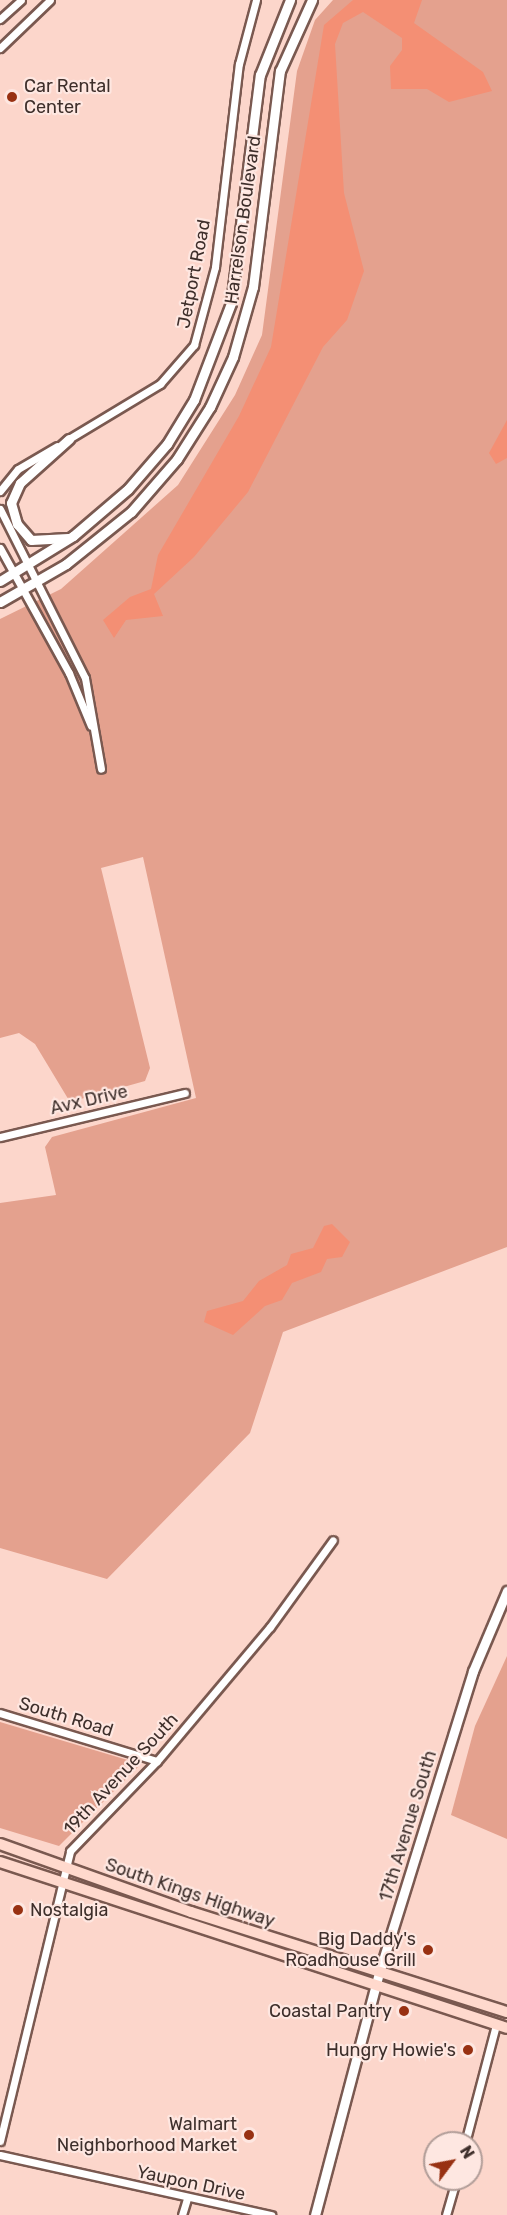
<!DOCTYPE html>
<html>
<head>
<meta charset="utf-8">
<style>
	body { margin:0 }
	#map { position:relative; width:507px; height:2215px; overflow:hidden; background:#fcd6cb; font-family:Rubik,sans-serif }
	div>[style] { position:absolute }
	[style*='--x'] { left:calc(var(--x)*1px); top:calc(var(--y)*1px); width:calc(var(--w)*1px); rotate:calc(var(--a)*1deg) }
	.green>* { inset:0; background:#e4a18e }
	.water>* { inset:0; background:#f48f74 }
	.roads { filter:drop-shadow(2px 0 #7a5950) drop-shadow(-2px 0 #7a5950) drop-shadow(0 2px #7a5950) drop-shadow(0 -2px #7a5950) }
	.street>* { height:7px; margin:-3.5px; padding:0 3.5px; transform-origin:3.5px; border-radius:3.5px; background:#fff }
	.secondary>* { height:9px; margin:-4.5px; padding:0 4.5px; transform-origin:4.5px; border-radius:4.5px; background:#fff }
	.primary>* { height:10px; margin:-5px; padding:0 5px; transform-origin:5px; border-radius:5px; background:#ffd9cd }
	.dots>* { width:16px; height:16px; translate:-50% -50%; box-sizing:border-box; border:3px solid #fee7e1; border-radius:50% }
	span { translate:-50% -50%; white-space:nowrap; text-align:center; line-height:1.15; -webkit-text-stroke:4.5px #fee7e1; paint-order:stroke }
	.poi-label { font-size:18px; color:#3e2f2b }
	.left { translate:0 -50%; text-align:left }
	.right { translate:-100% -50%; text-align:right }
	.street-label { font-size:18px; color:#3e2f2b }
	.north { position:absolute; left:423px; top:2131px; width:60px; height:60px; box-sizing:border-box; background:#fee7e1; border:2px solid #b19d98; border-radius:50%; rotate:58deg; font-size:16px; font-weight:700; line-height:24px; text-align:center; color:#3e2f2b }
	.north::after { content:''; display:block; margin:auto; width:21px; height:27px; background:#983112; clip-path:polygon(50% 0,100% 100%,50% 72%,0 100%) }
</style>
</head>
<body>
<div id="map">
	<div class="green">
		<i style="clip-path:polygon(333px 0,507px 0,507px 1247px,283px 1332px,250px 1433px,107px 1579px,0 1548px,0 1203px,56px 1195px,45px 1147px,52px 1137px,196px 1098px,143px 857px,101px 868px,150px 1068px,145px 1081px,70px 1102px,35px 1044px,19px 1033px,0 1038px,0 619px,61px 589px,178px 485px,235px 395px,262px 335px,297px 71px,315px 20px)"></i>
		<i style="clip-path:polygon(507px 1656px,507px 1839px,451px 1815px,475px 1726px)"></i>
		<i style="clip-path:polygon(0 1722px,141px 1764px,59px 1846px,0 1828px)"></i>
	</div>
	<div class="water">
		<i style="clip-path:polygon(353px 0,422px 0,414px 23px,483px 72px,492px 91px,449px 102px,427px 89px,391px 89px,390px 66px,402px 50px,402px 38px,363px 12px,343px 23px,335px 44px,344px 193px,364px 271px,347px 320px,323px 347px,248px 492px,194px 557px,154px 594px,163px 616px,126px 620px,114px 638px,103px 620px,130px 597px,151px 589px,158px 555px,239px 416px,271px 347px,324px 25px)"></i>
		<i style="clip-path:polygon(507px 420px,507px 458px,496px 464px,489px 453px)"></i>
		<i style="clip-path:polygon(332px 1224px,350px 1242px,342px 1257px,327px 1259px,321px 1272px,292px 1283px,282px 1300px,265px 1306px,233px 1335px,204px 1322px,207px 1311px,243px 1301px,259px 1281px,287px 1265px,291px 1254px,313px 1248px,324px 1226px)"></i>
	</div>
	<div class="roads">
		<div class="street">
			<i style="--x:0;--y:19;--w:28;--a:-42"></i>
			<i style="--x:0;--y:48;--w:69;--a:-43.8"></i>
			<i style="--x:67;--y:440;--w:109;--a:-31.1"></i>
			<i style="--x:160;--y:384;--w:52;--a:-48.9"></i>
			<i style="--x:194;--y:345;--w:81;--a:-74.9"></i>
			<i style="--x:215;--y:267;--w:204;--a:-83.3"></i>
			<i style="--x:239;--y:64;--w:66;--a:-75.1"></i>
			<i style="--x:0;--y:491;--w:28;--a:-51"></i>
			<i style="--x:18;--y:469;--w:45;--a:-30.5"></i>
			<i style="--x:0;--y:509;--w:189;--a:63.3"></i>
			<i style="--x:85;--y:678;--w:92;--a:80"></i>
			<i style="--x:0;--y:548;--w:143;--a:61.1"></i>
			<i style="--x:69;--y:673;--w:57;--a:67.5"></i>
			<i style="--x:0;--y:1137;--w:190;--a:-13.4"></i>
			<i style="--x:0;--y:1713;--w:164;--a:17"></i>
			<i style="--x:0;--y:2141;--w:298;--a:-76.4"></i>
			<i style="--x:70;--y:1851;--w:125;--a:-46"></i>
			<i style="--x:157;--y:1761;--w:175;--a:-49.9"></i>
			<i style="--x:270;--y:1627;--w:107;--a:-54.1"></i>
			<i style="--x:465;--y:2143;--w:122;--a:-75.3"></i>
			<i style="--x:0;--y:2155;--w:278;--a:12.5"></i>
			<i style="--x:182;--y:2215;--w:17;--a:-73"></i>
			<i style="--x:446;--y:2215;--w:37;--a:-74"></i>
		</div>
		<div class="secondary">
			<i style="--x:68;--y:538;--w:37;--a:177"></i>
			<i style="--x:31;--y:540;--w:21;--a:-131"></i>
			<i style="--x:17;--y:524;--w:22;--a:-106"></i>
			<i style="--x:11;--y:503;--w:22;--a:-66"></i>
			<i style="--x:20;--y:483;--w:66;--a:-41.9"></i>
			<i style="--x:0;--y:581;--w:86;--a:-31.7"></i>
			<i style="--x:73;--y:536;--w:72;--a:-40.5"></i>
			<i style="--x:128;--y:489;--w:60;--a:-49.1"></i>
			<i style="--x:167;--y:444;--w:52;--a:-58.5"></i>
			<i style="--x:194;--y:400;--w:104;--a:-69.1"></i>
			<i style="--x:231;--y:303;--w:230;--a:-82.8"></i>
			<i style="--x:260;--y:75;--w:81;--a:-68.2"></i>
			<i style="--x:0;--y:602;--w:76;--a:-29.9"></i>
			<i style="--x:66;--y:564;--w:83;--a:-38.7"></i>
			<i style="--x:131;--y:512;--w:70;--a:-49"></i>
			<i style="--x:177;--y:459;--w:62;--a:-57.6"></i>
			<i style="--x:210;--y:407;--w:55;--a:-65.3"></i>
			<i style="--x:233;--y:357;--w:73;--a:-74.1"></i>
			<i style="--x:253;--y:287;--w:218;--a:-82.9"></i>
			<i style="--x:280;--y:71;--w:78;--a:-65.7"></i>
			<i style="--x:315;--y:2215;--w:250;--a:-75.2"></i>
			<i style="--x:379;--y:1973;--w:316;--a:-72.7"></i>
			<i style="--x:473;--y:1671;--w:87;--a:-67"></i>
		</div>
		<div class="primary">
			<i style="--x:0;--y:1844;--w:203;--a:19.6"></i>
			<i style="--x:191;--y:1912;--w:331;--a:17.6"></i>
			<i style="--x:0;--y:1862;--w:533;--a:18.13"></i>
		</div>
	</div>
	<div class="dots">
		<i style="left:12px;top:97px;background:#983112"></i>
		<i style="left:18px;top:1910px;background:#983112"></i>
		<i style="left:428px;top:1950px;background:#983112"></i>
		<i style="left:404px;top:2011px;background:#983112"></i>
		<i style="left:468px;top:2050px;background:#983112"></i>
		<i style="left:249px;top:2135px;background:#983112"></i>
	</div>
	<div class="poi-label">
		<span class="left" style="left:24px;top:97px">Car Rental<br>Center</span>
		<span class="left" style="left:30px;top:1910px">Nostalgia</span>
		<span class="right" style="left:416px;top:1950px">Big Daddy's<br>Roadhouse Grill</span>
		<span class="right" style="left:392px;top:2011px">Coastal Pantry</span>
		<span class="right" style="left:456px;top:2050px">Hungry Howie's</span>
		<span class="right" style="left:237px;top:2135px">Walmart<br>Neighborhood Market</span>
	</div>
	<div class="street-label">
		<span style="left:243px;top:220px;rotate:-82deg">Harrelson Boulevard</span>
		<span style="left:194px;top:274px;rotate:-79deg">Jetport Road</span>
		<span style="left:89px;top:1100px;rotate:-13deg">Avx Drive</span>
		<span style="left:66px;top:1717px;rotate:17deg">South Road</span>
		<span style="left:121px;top:1774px;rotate:-47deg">19th Avenue South</span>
		<span style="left:408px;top:1826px;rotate:-73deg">17th Avenue South</span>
		<span style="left:190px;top:1893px;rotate:19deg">South Kings Highway</span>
		<span style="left:191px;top:2183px;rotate:12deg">Yaupon Drive</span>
	</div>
	<div class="north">N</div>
</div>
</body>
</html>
